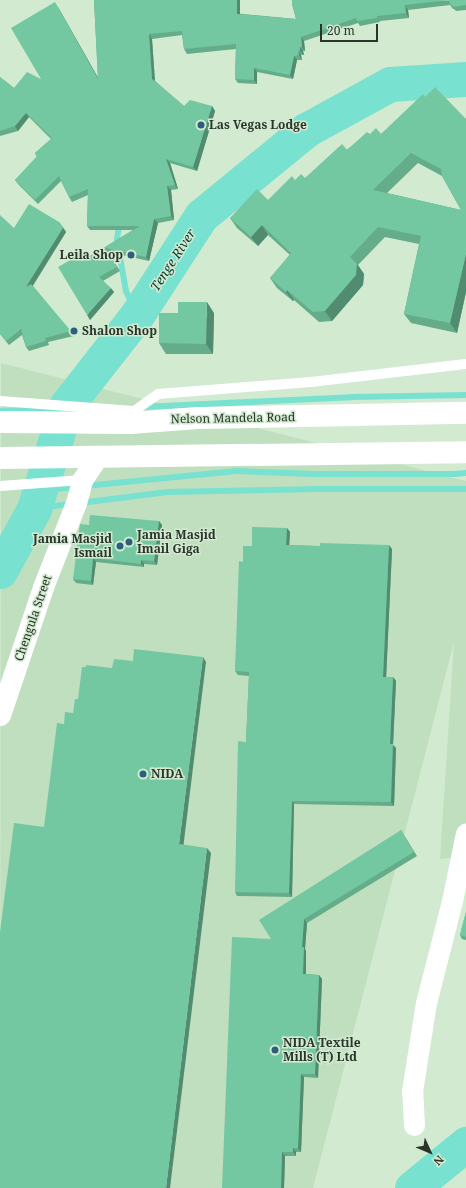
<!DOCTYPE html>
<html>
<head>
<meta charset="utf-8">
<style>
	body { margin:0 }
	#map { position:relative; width:466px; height:1188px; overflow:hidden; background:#d1ead0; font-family:"Noto Serif",serif }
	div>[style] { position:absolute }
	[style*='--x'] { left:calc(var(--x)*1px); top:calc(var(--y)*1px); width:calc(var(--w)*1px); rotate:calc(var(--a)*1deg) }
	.built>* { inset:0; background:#c0dfbf }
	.stream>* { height:6px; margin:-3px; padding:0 3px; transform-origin:3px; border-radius:3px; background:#79e1cf }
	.river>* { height:35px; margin:-17.5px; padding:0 17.5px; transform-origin:17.5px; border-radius:17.5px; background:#79e1cf }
	.lane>* { height:10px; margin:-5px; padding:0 5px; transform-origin:5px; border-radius:5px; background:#fff }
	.street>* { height:21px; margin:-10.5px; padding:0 10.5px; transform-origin:10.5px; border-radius:10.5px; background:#fff }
	.primary>* { height:22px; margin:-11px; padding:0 11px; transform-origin:11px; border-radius:11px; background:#fff }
	.wall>* { inset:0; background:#64ac8a }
	.shaded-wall>* { inset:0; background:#518c71 }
	.building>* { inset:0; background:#74c8a1 }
	.dots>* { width:11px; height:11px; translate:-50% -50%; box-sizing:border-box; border:2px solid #d1ead0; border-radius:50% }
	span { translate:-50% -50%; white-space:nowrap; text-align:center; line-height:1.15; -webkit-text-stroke:3px #d1ead0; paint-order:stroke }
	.poi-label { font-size:12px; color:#2a342a; font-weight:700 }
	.left { translate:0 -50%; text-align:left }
	.right { translate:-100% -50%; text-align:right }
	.street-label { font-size:12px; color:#2a342a }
	.water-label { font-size:13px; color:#063933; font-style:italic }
	.north { position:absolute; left:410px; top:1132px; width:40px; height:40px; -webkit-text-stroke:3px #d1ead0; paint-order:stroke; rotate:134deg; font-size:11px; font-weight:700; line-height:16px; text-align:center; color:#2a342a }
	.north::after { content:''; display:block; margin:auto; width:14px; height:18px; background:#2a342a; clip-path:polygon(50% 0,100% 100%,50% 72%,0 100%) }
	.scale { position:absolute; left:320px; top:24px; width:58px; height:18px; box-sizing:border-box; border:2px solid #2a342a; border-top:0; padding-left:5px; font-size:12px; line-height:14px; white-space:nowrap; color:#2a342a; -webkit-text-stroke:3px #d1ead0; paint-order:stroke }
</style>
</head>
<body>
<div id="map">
	<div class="built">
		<i style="clip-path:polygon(1px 363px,466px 481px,466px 856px,440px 859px,454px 642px,313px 1188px,0 1188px)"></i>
	</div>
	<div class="stream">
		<i style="--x:119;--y:224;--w:16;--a:97"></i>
		<i style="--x:117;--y:240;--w:52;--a:80"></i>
		<i style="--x:126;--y:291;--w:26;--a:65"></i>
		<i style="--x:142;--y:407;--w:209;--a:-2.7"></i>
		<i style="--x:351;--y:397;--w:115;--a:-1"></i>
		<i style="--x:0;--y:411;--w:60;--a:-1"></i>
		<i style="--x:85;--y:486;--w:152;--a:-5.7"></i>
		<i style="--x:236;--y:471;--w:79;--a:2.2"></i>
		<i style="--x:315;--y:474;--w:139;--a:0"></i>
		<i style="--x:454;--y:474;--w:12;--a:-5"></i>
		<i style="--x:38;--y:491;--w:37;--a:-6"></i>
		<i style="--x:80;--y:503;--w:88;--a:-7.2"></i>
		<i style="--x:167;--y:492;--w:152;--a:-1.1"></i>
		<i style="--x:319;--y:489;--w:147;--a:0"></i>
		<i style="--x:34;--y:509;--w:37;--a:-8"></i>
	</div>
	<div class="river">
		<i style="--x:0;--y:571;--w:71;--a:-61.3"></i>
		<i style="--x:34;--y:509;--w:108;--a:-72.7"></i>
		<i style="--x:66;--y:406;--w:115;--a:-52"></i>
		<i style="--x:137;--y:315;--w:118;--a:-57.1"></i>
		<i style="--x:201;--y:216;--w:136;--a:-39.3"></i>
		<i style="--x:306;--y:130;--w:96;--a:-28.7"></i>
		<i style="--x:390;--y:84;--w:76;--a:-3.8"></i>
		<i style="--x:412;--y:1188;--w:70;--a:-39.2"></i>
	</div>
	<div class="lane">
		<i style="--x:0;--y:401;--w:134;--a:4.3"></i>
		<i style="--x:134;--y:411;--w:29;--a:-35"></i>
		<i style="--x:158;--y:394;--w:153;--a:-4.5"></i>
		<i style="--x:311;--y:382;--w:156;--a:-6.6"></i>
		<i style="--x:0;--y:486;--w:82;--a:-4.2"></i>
	</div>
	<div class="street">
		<i style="--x:0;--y:715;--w:135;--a:-71.4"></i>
		<i style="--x:43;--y:587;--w:90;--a:-68.6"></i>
		<i style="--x:76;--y:503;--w:24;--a:-75"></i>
		<i style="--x:82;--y:480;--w:29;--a:-56"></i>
		<i style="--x:414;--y:1125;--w:34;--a:-93"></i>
		<i style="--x:412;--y:1091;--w:89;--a:-81"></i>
		<i style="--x:426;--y:1003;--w:105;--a:-75.7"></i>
		<i style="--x:452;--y:901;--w:69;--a:-78.4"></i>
	</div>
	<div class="primary">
		<i style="--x:0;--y:422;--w:130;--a:0.4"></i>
		<i style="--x:130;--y:423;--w:68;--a:-4.2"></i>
		<i style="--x:198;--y:418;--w:268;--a:-1.1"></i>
		<i style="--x:0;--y:458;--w:466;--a:-0.7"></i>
	</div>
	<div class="wall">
		<i style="clip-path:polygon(94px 0,296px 19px,292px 4px,466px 0,466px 10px,456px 11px,454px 9px,453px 9px,450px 5px,408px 10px,409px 18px,380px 21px,380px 22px,360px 26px,358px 23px,304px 41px,305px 51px,303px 51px,304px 55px,301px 55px,302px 60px,297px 60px,293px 79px,257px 72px,257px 84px,238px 83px,235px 79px,236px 49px,187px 54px,184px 49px,182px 35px,152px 39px,155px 81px,184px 106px,212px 106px,215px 111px,197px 171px,170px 163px,178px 189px,171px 190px,174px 220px,158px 223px,149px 261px,108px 252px,120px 271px,103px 281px,114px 292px,90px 320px,82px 261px,133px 230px,90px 230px,87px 226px,88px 195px,72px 202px,69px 197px,61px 181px,38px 204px,18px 184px,15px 180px,37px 157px,35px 153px,51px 139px,29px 117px,18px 131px,0 136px,0 77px,14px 88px,41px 79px,58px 7px,98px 78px)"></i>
		<i style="clip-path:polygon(evenodd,425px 97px,466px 119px,466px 292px,457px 333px,411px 323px,404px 314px,419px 244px,385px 237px,358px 265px,364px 274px,363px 285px,332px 321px,319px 322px,294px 300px,293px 301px,277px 288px,270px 278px,290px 255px,268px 235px,258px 246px,237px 228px,230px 218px,268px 200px,295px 180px,305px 178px,370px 134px,381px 134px,425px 97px,418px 163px,442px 176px,461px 210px,387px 193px,418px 163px)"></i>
		<i style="clip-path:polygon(62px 226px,66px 232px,33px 286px,74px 336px,48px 342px,49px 345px,29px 351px,26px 347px,22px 335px,9px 345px,0 334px,14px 228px)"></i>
		<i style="clip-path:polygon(214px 313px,213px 354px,166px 354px,159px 343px)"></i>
		<i style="clip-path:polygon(159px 521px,162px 525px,157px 565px,144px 564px,144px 567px,96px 562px,93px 585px,76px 583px,73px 579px,89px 525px)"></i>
		<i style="clip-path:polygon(287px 528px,290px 532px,289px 545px,392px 549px,386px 677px,393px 677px,396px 681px,393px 745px,396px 748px,394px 806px,294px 804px,292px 897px,237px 896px,235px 892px,246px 742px,249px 676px,238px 675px,235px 671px,243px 562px,252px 546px)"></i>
		<i style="clip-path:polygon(401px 830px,417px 856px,307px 923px,305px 949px,306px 951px,306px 974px,319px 975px,322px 979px,318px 1078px,304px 1077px,301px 1152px,296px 1152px,296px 1156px,285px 1156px,284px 1188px,222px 1188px,271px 939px)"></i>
		<i style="clip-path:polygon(466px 912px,466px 940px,462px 939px,460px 935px)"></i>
	</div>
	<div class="shaded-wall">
		<i style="clip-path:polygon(237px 0,240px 0,240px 18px,237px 14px)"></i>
		<i style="clip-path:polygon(55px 2px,58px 7px,101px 83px,98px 79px)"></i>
		<i style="clip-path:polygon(405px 5px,408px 10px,409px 18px,406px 13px)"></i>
		<i style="clip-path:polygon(149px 34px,152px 39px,155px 83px,152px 79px)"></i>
		<i style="clip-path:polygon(301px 37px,304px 41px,305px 51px,302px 47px)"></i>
		<i style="clip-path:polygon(300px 47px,303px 51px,304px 55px,300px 51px)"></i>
		<i style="clip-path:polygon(298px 51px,301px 55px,302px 60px,299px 55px)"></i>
		<i style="clip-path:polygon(294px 56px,297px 60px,293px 79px,290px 75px)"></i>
		<i style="clip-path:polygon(254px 68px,257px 72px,257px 84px,254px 80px)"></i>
		<i style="clip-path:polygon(212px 106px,215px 111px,197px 171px,193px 167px)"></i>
		<i style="clip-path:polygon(26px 113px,29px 117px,18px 131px,15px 126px)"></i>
		<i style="clip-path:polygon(166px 159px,170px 163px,178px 189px,175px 185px)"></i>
		<i style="clip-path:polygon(167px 186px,171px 190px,174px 220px,171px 216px)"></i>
		<i style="clip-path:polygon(154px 219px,158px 223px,149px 261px,146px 257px)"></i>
		<i style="clip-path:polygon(59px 222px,66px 232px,29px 291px,26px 287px)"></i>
		<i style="clip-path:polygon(262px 225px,268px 235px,258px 246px,251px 237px)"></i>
		<i style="clip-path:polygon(466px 254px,466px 292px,457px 333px,450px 323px)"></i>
		<i style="clip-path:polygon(357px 264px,364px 274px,363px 285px,332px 321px,325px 311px)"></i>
		<i style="clip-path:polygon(111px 288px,114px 292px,90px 320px,87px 315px)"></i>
		<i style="clip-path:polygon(287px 290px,294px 300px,293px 301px,286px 292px)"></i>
		<i style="clip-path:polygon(207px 302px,214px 313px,213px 354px,206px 344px)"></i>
		<i style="clip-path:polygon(159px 521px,162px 525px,157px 565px,154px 561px)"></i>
		<i style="clip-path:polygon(287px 528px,290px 532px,289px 549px,286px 545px)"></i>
		<i style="clip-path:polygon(389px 545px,392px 549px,386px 681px,383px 677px)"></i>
		<i style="clip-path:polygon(93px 558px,96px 562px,93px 585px,91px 581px)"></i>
		<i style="clip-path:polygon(141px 560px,144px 564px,144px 567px,141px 564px)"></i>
		<i style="clip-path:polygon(203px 657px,206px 662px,183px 849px,179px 844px)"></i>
		<i style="clip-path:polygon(393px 677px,396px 681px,393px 745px,396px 748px,394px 806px,391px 802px,390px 744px)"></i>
		<i style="clip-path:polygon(292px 801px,294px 804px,292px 897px,289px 893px)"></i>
		<i style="clip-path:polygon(207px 848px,211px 853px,170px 1188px,166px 1188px)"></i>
		<i style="clip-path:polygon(304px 919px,307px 923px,305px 949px,306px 951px,306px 978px,303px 974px,302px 947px)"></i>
		<i style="clip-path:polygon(319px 975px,322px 979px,318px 1078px,315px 1074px)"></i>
		<i style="clip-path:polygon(301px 1074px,304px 1077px,301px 1152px,298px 1148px)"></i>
		<i style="clip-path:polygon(293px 1148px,296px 1152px,296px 1156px,293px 1152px)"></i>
		<i style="clip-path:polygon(282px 1152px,285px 1156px,284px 1188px,281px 1188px)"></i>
	</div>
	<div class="building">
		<i style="clip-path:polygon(94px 0,237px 0,237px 14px,296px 19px,292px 4px,292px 0,466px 0,466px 5px,453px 7px,452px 5px,450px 5px,449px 0,405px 5px,406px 13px,377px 16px,377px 18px,357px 21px,356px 18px,301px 37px,302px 47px,300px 47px,300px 51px,298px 51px,299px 55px,294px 56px,290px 75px,254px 68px,254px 80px,235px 79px,236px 44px,184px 49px,182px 31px,149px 34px,152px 79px,184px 106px,190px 100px,212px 106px,193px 167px,166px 159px,175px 185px,167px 186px,171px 216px,154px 219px,146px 257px,105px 248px,117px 267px,99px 277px,111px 288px,87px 315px,58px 267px,79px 255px,82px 261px,140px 226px,87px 226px,88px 189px,69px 197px,59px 176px,35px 200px,15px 180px,37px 156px,35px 153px,52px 138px,26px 113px,15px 126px,0 131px,0 77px,14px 88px,27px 72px,41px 79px,11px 28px,55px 2px,98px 79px)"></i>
		<i style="clip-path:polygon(evenodd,435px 87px,466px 119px,466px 254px,450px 323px,404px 314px,421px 236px,378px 227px,350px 257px,357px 264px,356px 275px,325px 311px,313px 312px,287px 290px,286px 292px,270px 278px,291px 253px,262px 225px,251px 237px,230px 218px,257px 189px,268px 200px,292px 176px,295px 180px,301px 174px,305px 178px,342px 144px,347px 150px,367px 132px,370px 134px,376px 128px,381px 134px,423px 94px,425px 97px,435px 87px,411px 153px,441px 169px,442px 176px,461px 210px,373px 190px,411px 153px)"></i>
		<i style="clip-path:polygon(29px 204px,59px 222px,63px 228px,26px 287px,31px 284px,71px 331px,45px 338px,46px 341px,26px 347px,21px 329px,6px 341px,0 334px,0 215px,14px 228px)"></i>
		<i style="clip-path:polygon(178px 302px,207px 302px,206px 344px,159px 343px,159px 313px,178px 313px)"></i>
		<i style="clip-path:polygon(90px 515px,159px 521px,154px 561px,141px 560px,141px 564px,93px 558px,91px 581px,73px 579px,80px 524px,89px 525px)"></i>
		<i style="clip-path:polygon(252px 527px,287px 528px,286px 545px,320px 546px,320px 543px,389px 545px,383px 677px,393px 677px,390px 744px,393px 744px,391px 802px,292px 801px,289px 893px,235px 892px,238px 741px,246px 742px,249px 672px,235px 671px,239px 561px,243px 562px,243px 546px,252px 546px)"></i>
		<i style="clip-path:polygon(134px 649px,203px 657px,179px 844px,207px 848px,166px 1188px,0 1188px,0 932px,14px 823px,44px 827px,57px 723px,64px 724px,65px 712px,73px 713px,75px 699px,78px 699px,82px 667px,86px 667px,86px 665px,112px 668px,114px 659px,133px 661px)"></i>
		<i style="clip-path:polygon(401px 830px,414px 852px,304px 919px,302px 947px,304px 947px,303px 974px,319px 975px,315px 1074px,301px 1074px,298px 1148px,293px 1148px,293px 1152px,282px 1152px,281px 1188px,222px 1188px,232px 937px,271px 939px,259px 920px)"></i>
		<i style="clip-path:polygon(466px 912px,466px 937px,460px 935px)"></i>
	</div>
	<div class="dots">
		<i style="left:201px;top:125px;background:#2d5e7c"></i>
		<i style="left:131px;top:255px;background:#2d5e7c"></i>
		<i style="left:74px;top:331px;background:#2d5e7c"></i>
		<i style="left:129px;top:542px;background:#2d5e7c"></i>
		<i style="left:120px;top:546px;background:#2d5e7c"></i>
		<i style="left:143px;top:774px;background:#2d5e7c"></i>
		<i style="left:275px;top:1050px;background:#2d5e7c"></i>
	</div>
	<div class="poi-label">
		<span class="left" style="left:209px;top:125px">Las Vegas Lodge</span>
		<span class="right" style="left:123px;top:255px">Leila Shop</span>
		<span class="left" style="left:82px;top:331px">Shalon Shop</span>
		<span class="left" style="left:137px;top:542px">Jamia Masjid<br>Imail Giga</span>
		<span class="right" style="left:112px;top:546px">Jamia Masjid<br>Ismail</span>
		<span class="left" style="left:151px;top:774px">NIDA</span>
		<span class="left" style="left:283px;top:1050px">NIDA Textile<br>Mills (T) Ltd</span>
	</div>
	<div class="street-label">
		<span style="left:233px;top:418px;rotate:-1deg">Nelson Mandela Road</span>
		<span style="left:33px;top:618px;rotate:-71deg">Chengula Street</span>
	</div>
	<div class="water-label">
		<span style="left:173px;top:260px;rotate:-57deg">Tenge River</span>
	</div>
	<div class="north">N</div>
	<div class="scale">20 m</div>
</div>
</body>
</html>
